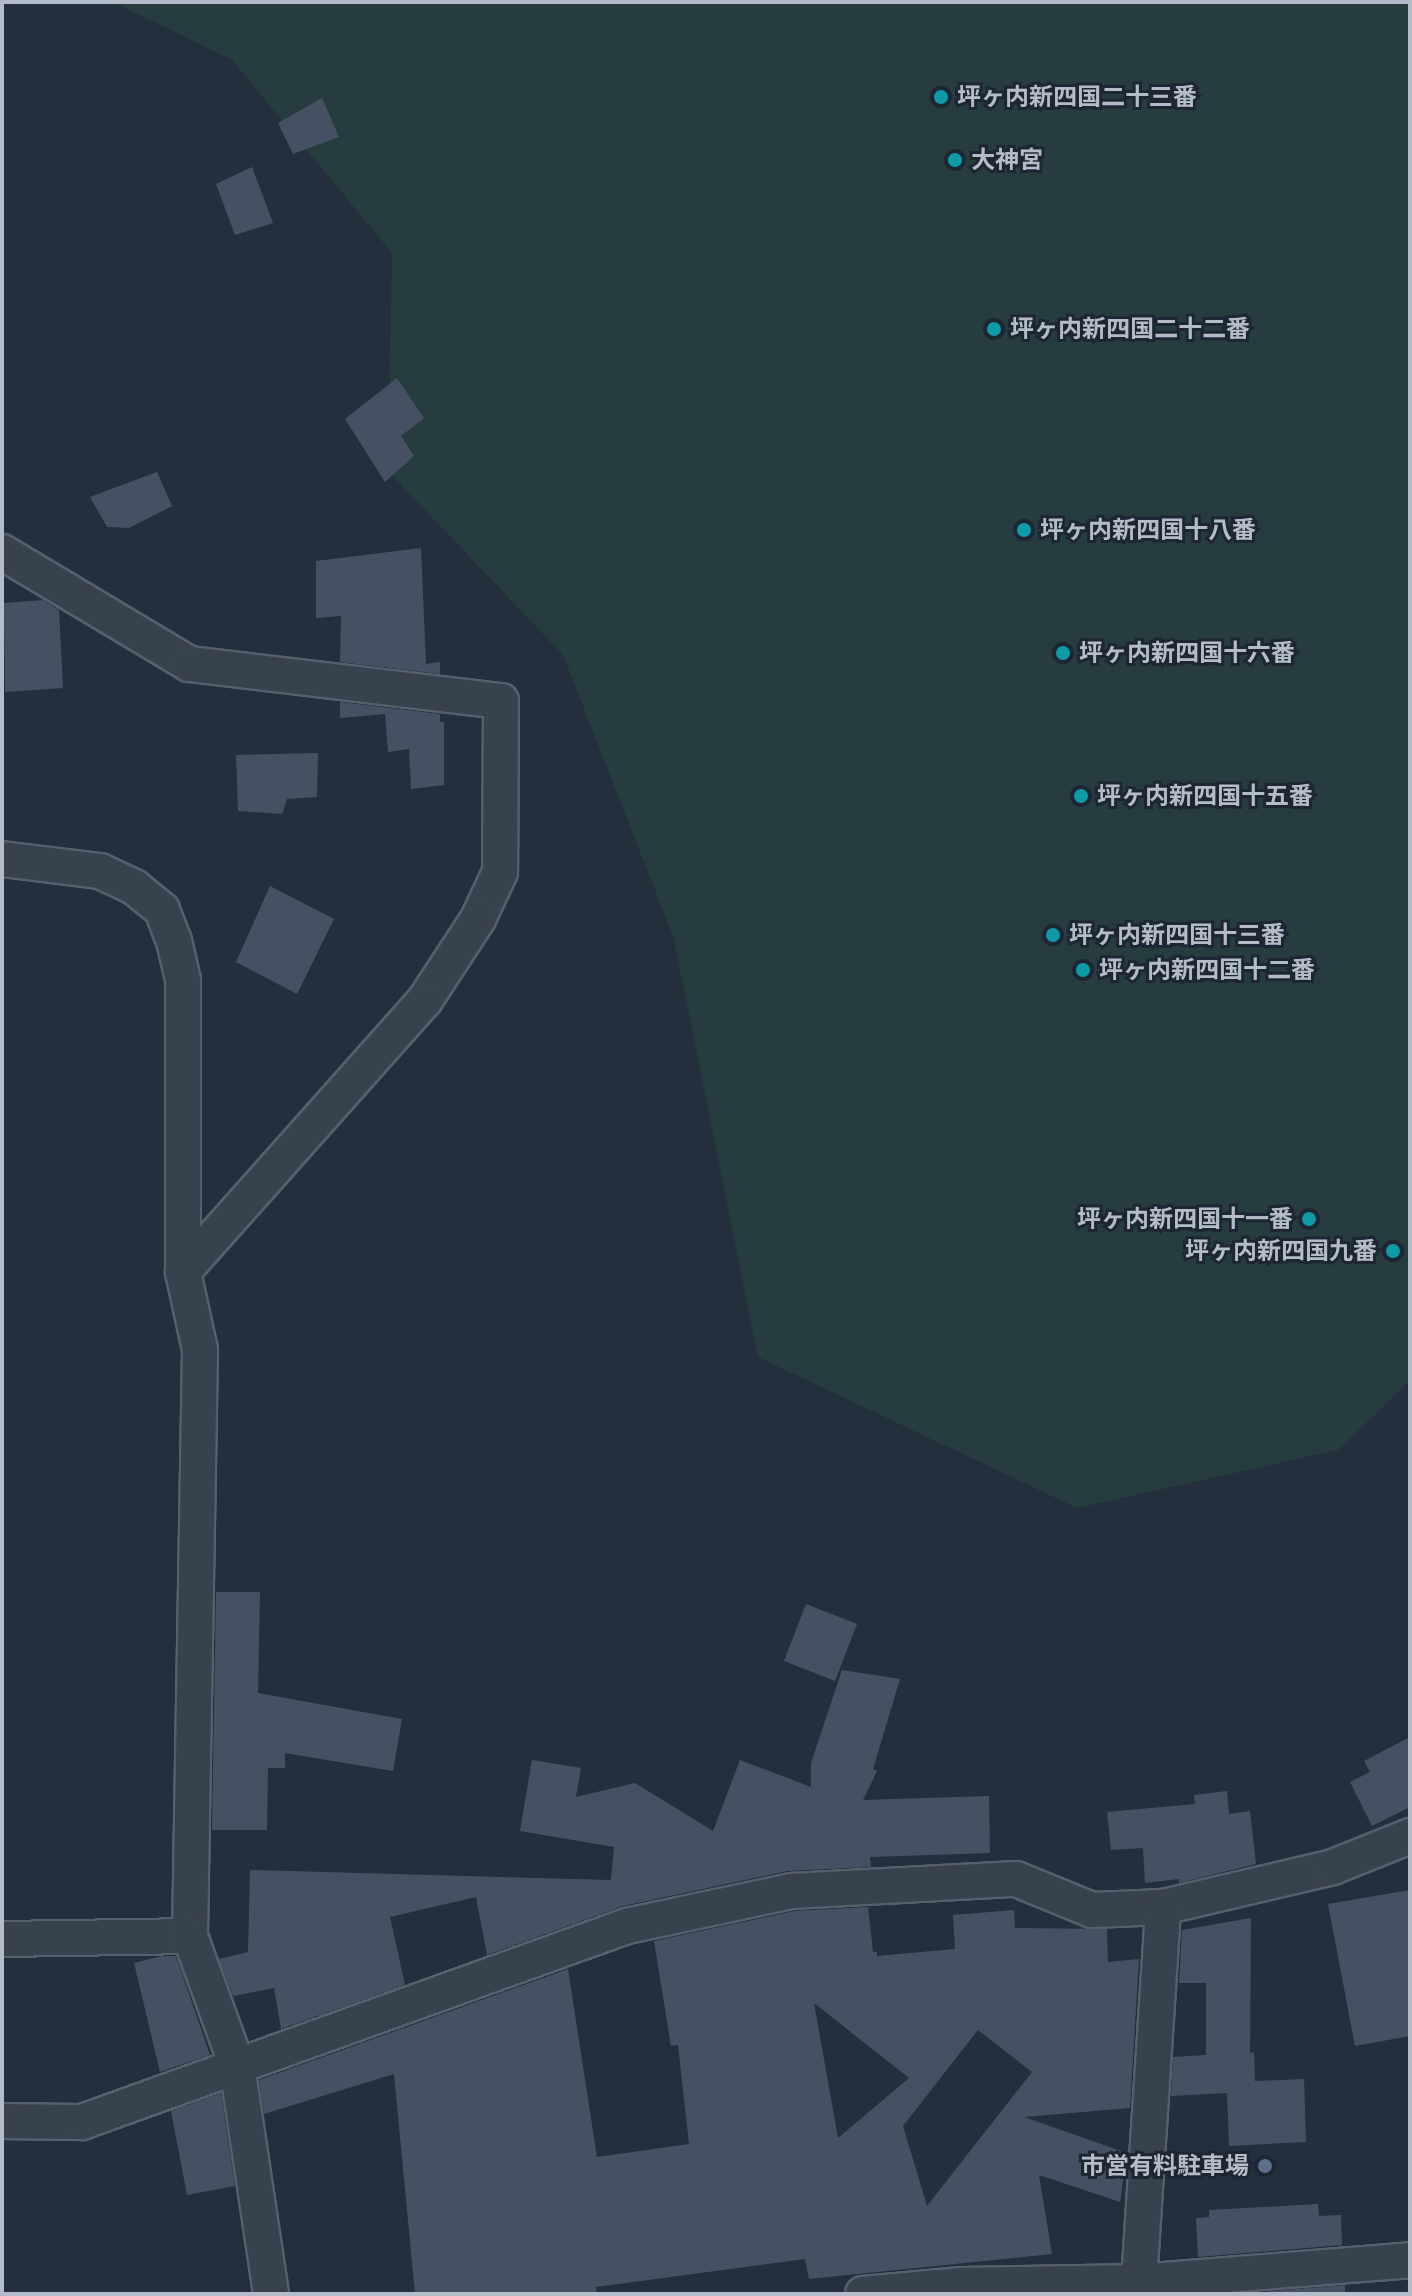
<!DOCTYPE html>
<html>
<head>
<meta charset="utf-8">
<style>
	body { margin:0 }
	#map { position:relative; width:1412px; height:2296px; overflow:hidden; background:#242f3e; font-family:"Archivo Narrow","Noto Sans JP",sans-serif }
	div>[style] { position:absolute }
	[style*='--x'] { left:calc(var(--x)*1px); top:calc(var(--y)*1px); width:calc(var(--w)*1px); rotate:calc(var(--a)*1deg) }
	.green>* { inset:0; background:#263c3f }
	.building>* { inset:0; background:#455162 }
	.roads { filter:drop-shadow(2px 0 #565f6c) drop-shadow(-2px 0 #565f6c) drop-shadow(0 2px #565f6c) drop-shadow(0 -2px #565f6c) }
	.street>* { height:34px; margin:-17px; padding:0 17px; transform-origin:17px; border-radius:17px; background:#38414e }
	.dots>* { width:22px; height:22px; translate:-50% -50%; box-sizing:border-box; border:4px solid #1d2633; border-radius:50% }
	span { translate:-50% -50%; white-space:nowrap; text-align:center; line-height:1.15; -webkit-text-stroke:6px #1d2633; paint-order:stroke }
	.poi-label { font-size:24px; color:#b4bcc9; font-weight:700 }
	.left { translate:0 -50%; text-align:left }
	.right { translate:-100% -50%; text-align:right }
	.frame { position:absolute; inset:0; border:4px solid #b4bcc9; pointer-events:none }
</style>
</head>
<body>
<div id="map">
	<div class="green">
		<i style="clip-path:polygon(113px 2px,1410px 2px,1410px 1381px,1338px 1450px,1077px 1508px,758px 1357px,673px 936px,563px 655px,388px 471px,392px 253px,232px 60px)"></i>
	</div>
	<div class="building">
		<i style="clip-path:polygon(322px 98px,339px 137px,293px 154px,278px 123px)"></i>
		<i style="clip-path:polygon(252px 167px,273px 223px,235px 235px,216px 184px)"></i>
		<i style="clip-path:polygon(397px 378px,424px 418px,401px 436px,414px 456px,385px 482px,345px 419px)"></i>
		<i style="clip-path:polygon(157px 472px,172px 506px,129px 528px,107px 527px,90px 497px)"></i>
		<i style="clip-path:polygon(421px 548px,426px 664px,440px 662px,440px 674px,340px 662px,341px 616px,316px 618px,316px 561px)"></i>
		<i style="clip-path:polygon(43px 600px,59px 610px,63px 688px,5px 692px,4px 603px)"></i>
		<i style="clip-path:polygon(340px 702px,440px 714px,440px 722px,444px 722px,444px 785px,411px 789px,409px 749px,388px 752px,385px 714px,340px 718px)"></i>
		<i style="clip-path:polygon(318px 753px,317px 797px,287px 799px,282px 814px,238px 811px,236px 755px)"></i>
		<i style="clip-path:polygon(270px 886px,334px 919px,297px 994px,236px 962px)"></i>
		<i style="clip-path:polygon(216px 1592px,260px 1592px,258px 1693px,402px 1719px,393px 1771px,285px 1753px,285px 1768px,268px 1768px,267px 1830px,212px 1830px)"></i>
		<i style="clip-path:polygon(806px 1604px,857px 1624px,835px 1681px,784px 1661px)"></i>
		<i style="clip-path:polygon(842px 1670px,900px 1679px,873px 1769px,877px 1771px,863px 1800px,989px 1796px,990px 1853px,870px 1857px,871px 1867px,788px 1871px,623px 1906px,487px 1955px,476px 1897px,390px 1917px,405px 1985px,281px 2029px,274px 1988px,233px 1996px,219px 1959px,248px 1952px,250px 1870px,611px 1880px,614px 1847px,520px 1831px,532px 1760px,581px 1768px,576px 1797px,635px 1783px,713px 1831px,740px 1760px,811px 1787px,811px 1763px)"></i>
		<i style="clip-path:polygon(1410px 1737px,1410px 1807px,1372px 1826px,1350px 1782px,1370px 1772px,1364px 1761px)"></i>
		<i style="clip-path:polygon(1227px 1791px,1229px 1814px,1250px 1811px,1256px 1864px,1179px 1883px,1179px 1879px,1145px 1883px,1143px 1848px,1111px 1850px,1107px 1812px,1195px 1804px,1194px 1795px)"></i>
		<i style="clip-path:polygon(1410px 1890px,1410px 2036px,1355px 2046px,1328px 1904px)"></i>
		<i style="clip-path:polygon(evenodd,868px 1907px,873px 1952px,877px 1952px,877px 1956px,955px 1949px,953px 1915px,1014px 1910px,1015px 1928px,1107px 1929px,1108px 1962px,1139px 1959px,1130px 2108px,1024px 2117px,1127px 2153px,1120px 2202px,1039px 2175px,1052px 2254px,809px 2279px,805px 2259px,596px 2287px,597px 2294px,415px 2294px,394px 2074px,264px 2114px,259px 2080px,568px 1969px,597px 2157px,689px 2144px,678px 2045px,671px 2046px,654px 1941px,795px 1911px,868px 1907px,814px 2003px,909px 2078px,838px 2138px,814px 2003px,868px 1907px,978px 2030px,1032px 2072px,927px 2206px,903px 2126px,978px 2030px)"></i>
		<i style="clip-path:polygon(1251px 1918px,1250px 2053px,1254px 2052px,1255px 2081px,1304px 2079px,1306px 2142px,1229px 2146px,1227px 2093px,1171px 2096px,1173px 2057px,1206px 2055px,1206px 1983px,1179px 1983px,1182px 1930px)"></i>
		<i style="clip-path:polygon(162px 1956px,176px 1956px,210px 2055px,160px 2072px,134px 1963px)"></i>
		<i style="clip-path:polygon(221px 2093px,235px 2186px,187px 2195px,171px 2111px)"></i>
		<i style="clip-path:polygon(1318px 2204px,1319px 2216px,1341px 2215px,1342px 2245px,1198px 2257px,1196px 2218px,1209px 2217px,1209px 2210px)"></i>
		<i style="clip-path:polygon(1345px 2285px,1345px 2294px,1238px 2294px)"></i>
	</div>
	<div class="roads">
		<div class="street">
			<i style="--x:2;--y:552;--w:218;--a:30.9"></i>
			<i style="--x:189;--y:664;--w:314;--a:6.8"></i>
			<i style="--x:501;--y:701;--w:171;--a:90.3"></i>
			<i style="--x:500;--y:872;--w:52;--a:115.1"></i>
			<i style="--x:478;--y:919;--w:97;--a:123.2"></i>
			<i style="--x:425;--y:1000;--w:364;--a:131.7"></i>
			<i style="--x:2;--y:859;--w:99;--a:7"></i>
			<i style="--x:100;--y:871;--w:38;--a:25"></i>
			<i style="--x:134;--y:887;--w:36;--a:39"></i>
			<i style="--x:162;--y:910;--w:33;--a:69"></i>
			<i style="--x:174;--y:941;--w:40;--a:77"></i>
			<i style="--x:183;--y:980;--w:292;--a:90"></i>
			<i style="--x:183;--y:1272;--w:80;--a:77.7"></i>
			<i style="--x:200;--y:1350;--w:586;--a:90.98"></i>
			<i style="--x:2;--y:1939;--w:188;--a:-0.9"></i>
			<i style="--x:190;--y:1936;--w:138;--a:70.1"></i>
			<i style="--x:237;--y:2066;--w:231;--a:81.5"></i>
			<i style="--x:2;--y:2121;--w:80;--a:0.7"></i>
			<i style="--x:82;--y:2122;--w:579;--a:-19.78"></i>
			<i style="--x:627;--y:1926;--w:169;--a:-12"></i>
			<i style="--x:792;--y:1891;--w:224;--a:-3.1"></i>
			<i style="--x:1016;--y:1879;--w:82;--a:22.2"></i>
			<i style="--x:1092;--y:1910;--w:71;--a:-2.4"></i>
			<i style="--x:1163;--y:1907;--w:175;--a:-13.2"></i>
			<i style="--x:1333;--y:1867;--w:83;--a:-21.9"></i>
			<i style="--x:1139;--y:2282;--w:376;--a:-86.3"></i>
			<i style="--x:863;--y:2294;--w:99;--a:-5.2"></i>
			<i style="--x:962;--y:2285;--w:177;--a:-1"></i>
			<i style="--x:1139;--y:2282;--w:272;--a:-4.6"></i>
		</div>
	</div>
	<div class="dots">
		<i style="left:941px;top:97px;background:#0f9aa8"></i>
		<i style="left:955px;top:160px;background:#0f9aa8"></i>
		<i style="left:994px;top:329px;background:#0f9aa8"></i>
		<i style="left:1024px;top:530px;background:#0f9aa8"></i>
		<i style="left:1063px;top:653px;background:#0f9aa8"></i>
		<i style="left:1081px;top:796px;background:#0f9aa8"></i>
		<i style="left:1053px;top:935px;background:#0f9aa8"></i>
		<i style="left:1083px;top:970px;background:#0f9aa8"></i>
		<i style="left:1309px;top:1219px;background:#0f9aa8"></i>
		<i style="left:1393px;top:1251px;background:#0f9aa8"></i>
		<i style="left:1265px;top:2166px;background:#5c6f8a"></i>
	</div>
	<div class="poi-label">
		<span class="left" style="left:957px;top:97px">坪ヶ内新四国二十三番</span>
		<span class="left" style="left:971px;top:160px">大神宮</span>
		<span class="left" style="left:1010px;top:329px">坪ヶ内新四国二十二番</span>
		<span class="left" style="left:1040px;top:530px">坪ヶ内新四国十八番</span>
		<span class="left" style="left:1079px;top:653px">坪ヶ内新四国十六番</span>
		<span class="left" style="left:1097px;top:796px">坪ヶ内新四国十五番</span>
		<span class="left" style="left:1069px;top:935px">坪ヶ内新四国十三番</span>
		<span class="left" style="left:1099px;top:970px">坪ヶ内新四国十二番</span>
		<span class="right" style="left:1293px;top:1219px">坪ヶ内新四国十一番</span>
		<span class="right" style="left:1377px;top:1251px">坪ヶ内新四国九番</span>
		<span class="right" style="left:1249px;top:2166px">市営有料駐車場</span>
	</div>
	<div class="frame"></div>
</div>
</body>
</html>
